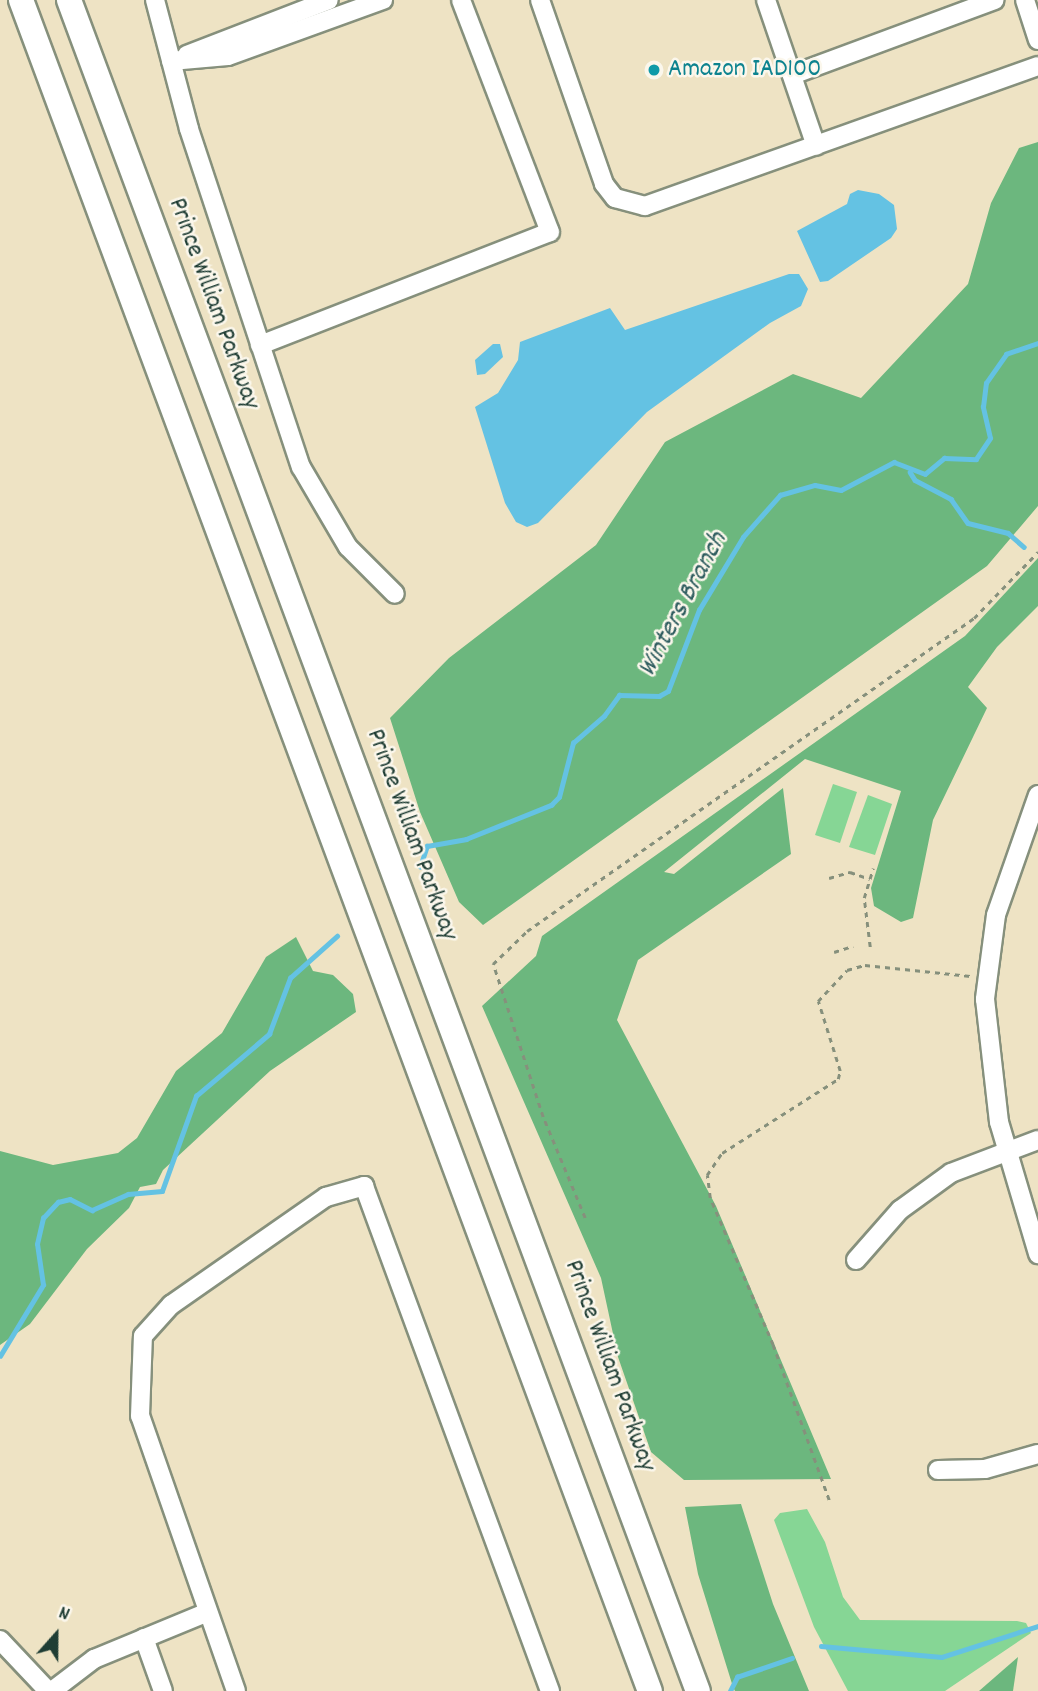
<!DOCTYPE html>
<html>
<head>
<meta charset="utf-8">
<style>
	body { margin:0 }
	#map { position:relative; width:1038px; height:1691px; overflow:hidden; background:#eee3c4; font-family:Dekko,sans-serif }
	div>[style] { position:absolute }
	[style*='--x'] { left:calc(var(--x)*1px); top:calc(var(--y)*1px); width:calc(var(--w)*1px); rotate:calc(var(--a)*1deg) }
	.green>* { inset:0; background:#86d695 }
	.forest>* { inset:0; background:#6cb77e }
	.water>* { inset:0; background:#64c2e3 }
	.stream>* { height:4.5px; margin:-2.25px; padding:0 2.25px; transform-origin:2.25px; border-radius:2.25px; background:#64c2e3 }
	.path>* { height:2.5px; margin-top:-1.25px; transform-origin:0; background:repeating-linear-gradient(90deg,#86907c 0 5px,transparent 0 10px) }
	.roads { filter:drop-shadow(2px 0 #86907c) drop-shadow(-2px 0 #86907c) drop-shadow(0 2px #86907c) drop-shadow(0 -2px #86907c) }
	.minor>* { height:18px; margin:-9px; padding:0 9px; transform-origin:9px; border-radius:9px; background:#fff }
	.highway>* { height:24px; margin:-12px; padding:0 12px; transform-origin:12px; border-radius:12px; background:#fff }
	.dots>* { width:19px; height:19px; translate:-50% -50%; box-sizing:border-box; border:4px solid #fbf7ec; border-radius:50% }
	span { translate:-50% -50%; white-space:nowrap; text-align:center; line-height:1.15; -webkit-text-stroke:5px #fbf7ec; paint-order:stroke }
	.culture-label { font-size:26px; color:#0d838f }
	.left { translate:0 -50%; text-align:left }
	.street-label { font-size:26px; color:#1f3d34 }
	.water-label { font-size:28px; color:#305e60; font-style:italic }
	.north { position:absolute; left:21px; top:1600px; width:70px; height:70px; -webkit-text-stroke:5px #fbf7ec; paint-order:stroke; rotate:21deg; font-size:19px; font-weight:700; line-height:28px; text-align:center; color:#1f3d34 }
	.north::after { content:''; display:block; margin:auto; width:24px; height:32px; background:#1f3d34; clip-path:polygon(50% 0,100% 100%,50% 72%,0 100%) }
</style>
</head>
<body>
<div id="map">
	<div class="green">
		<i style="clip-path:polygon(833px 784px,857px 792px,840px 843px,815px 835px)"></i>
		<i style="clip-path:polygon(868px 795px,892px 804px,875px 855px,849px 847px)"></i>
		<i style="clip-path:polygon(807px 1509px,825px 1542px,843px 1597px,860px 1620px,1017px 1621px,1026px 1623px,1031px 1633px,945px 1691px,848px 1691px,814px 1627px,774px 1520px,780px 1513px)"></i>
	</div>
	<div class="forest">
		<i style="clip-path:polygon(1038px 142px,1038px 506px,987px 566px,483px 925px,459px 902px,420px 812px,390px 718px,449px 658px,596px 545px,665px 442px,793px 374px,861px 398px,968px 284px,991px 203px,1019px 148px)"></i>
		<i style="clip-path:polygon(1038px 558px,1038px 606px,997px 647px,968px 687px,987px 708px,933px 820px,913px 918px,901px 922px,874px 906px,871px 888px,901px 791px,805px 759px,664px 872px,674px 874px,783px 788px,791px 854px,638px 960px,617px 1020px,716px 1206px,831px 1479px,684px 1480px,651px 1452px,618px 1357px,601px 1278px,482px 1006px,536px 956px,542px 936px,965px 636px)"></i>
		<i style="clip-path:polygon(296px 937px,313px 971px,333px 975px,353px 994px,356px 1012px,270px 1071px,163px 1170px,156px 1184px,140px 1187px,129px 1208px,87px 1249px,30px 1324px,0 1345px,0 1151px,53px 1165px,118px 1153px,137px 1138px,176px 1071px,222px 1033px,266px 957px)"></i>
		<i style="clip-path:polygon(741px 1504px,773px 1604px,809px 1691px,735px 1691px,733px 1687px,698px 1574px,685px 1507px)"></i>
		<i style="clip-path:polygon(1018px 1657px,1013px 1691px,979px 1691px)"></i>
	</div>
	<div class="water">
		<i style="clip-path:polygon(858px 190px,879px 194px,894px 205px,897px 229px,891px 238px,828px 281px,820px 282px,797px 231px,847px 204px,850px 194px)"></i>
		<i style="clip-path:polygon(789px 274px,799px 274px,808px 289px,801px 306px,770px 323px,647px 412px,538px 523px,527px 527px,516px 522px,505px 503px,475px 407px,498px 393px,518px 360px,520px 342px,610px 308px,625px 330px)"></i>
		<i style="clip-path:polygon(493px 344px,500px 344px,503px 357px,485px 374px,477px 375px,475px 360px)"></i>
	</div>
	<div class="stream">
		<i style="--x:910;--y:472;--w:9;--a:58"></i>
		<i style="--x:915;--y:480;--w:41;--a:27.8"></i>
		<i style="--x:951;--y:499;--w:29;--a:55"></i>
		<i style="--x:968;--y:523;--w:41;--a:14"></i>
		<i style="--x:1008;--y:533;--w:21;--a:41"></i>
		<i style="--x:420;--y:867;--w:22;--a:-72"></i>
		<i style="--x:427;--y:846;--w:40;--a:-10"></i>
		<i style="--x:466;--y:839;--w:92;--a:-21.8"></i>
		<i style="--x:551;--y:805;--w:11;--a:-45"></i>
		<i style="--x:559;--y:797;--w:56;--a:-75.5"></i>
		<i style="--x:573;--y:743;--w:41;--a:-41.1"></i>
		<i style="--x:604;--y:716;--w:26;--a:-54"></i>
		<i style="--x:619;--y:695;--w:40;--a:1.4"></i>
		<i style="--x:659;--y:696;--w:10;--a:-29"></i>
		<i style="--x:668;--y:691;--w:87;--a:-69.1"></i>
		<i style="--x:699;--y:610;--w:85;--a:-58.9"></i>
		<i style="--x:743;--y:537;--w:56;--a:-48.6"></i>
		<i style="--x:780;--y:495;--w:36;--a:-16"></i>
		<i style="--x:815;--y:485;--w:26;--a:11"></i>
		<i style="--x:841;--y:490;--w:60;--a:-27.8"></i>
		<i style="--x:894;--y:462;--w:33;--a:21"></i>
		<i style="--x:925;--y:474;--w:25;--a:-40"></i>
		<i style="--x:944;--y:458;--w:32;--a:2"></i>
		<i style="--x:976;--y:459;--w:25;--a:-56"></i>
		<i style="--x:990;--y:438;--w:32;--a:-103"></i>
		<i style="--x:983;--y:407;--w:24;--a:-83"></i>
		<i style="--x:986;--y:383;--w:35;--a:-55"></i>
		<i style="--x:1006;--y:354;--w:34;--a:-19"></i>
		<i style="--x:0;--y:1356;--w:83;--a:-58.8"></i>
		<i style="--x:43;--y:1285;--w:41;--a:-98.3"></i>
		<i style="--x:37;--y:1244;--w:27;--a:-77"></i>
		<i style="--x:43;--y:1218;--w:22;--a:-47"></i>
		<i style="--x:58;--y:1202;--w:12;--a:-14"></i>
		<i style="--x:70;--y:1199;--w:25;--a:27"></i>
		<i style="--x:92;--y:1210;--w:39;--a:-24"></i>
		<i style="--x:128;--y:1194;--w:34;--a:-5"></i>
		<i style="--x:162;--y:1191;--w:101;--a:-70.3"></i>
		<i style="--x:196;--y:1096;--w:96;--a:-40.3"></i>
		<i style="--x:269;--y:1034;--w:60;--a:-69.4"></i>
		<i style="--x:290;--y:978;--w:63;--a:-41.8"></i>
		<i style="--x:821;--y:1646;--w:121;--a:5.2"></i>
		<i style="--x:942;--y:1657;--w:101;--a:-17.9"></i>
		<i style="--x:730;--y:1691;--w:16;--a:-63"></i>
		<i style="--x:737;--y:1677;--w:58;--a:-19.1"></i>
	</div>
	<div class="path">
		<i style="--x:829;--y:878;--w:22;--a:-16"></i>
		<i style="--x:850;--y:872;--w:21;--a:19"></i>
		<i style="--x:870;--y:947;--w:49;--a:-97"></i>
		<i style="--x:864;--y:898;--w:31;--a:-73"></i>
		<i style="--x:834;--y:952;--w:20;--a:-18"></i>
		<i style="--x:585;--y:1218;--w:109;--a:-112.6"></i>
		<i style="--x:543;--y:1117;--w:161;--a:-108.1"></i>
		<i style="--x:493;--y:964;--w:47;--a:-44.1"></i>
		<i style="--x:527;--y:931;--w:546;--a:-35"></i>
		<i style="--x:974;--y:618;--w:92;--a:-45.9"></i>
		<i style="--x:829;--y:1500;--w:165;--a:-109.9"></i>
		<i style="--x:773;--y:1345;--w:160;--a:-113.2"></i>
		<i style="--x:710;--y:1198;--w:23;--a:-97"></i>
		<i style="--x:707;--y:1175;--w:27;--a:-56"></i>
		<i style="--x:722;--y:1153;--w:138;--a:-32.5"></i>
		<i style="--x:838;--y:1079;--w:8;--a:-76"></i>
		<i style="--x:840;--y:1071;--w:73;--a:-107.4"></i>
		<i style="--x:818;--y:1001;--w:42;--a:-46.9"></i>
		<i style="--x:847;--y:970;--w:19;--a:-16"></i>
		<i style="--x:865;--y:965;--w:106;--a:6"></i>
	</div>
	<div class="roads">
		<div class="minor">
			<i style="--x:155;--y:0;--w:133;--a:75.2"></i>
			<i style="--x:189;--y:129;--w:356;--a:71.7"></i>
			<i style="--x:301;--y:467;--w:93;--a:59.6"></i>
			<i style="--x:348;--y:547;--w:66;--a:45"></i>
			<i style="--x:540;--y:0;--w:195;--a:70.8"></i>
			<i style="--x:604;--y:184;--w:18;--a:52"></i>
			<i style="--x:615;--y:198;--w:31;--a:15"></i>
			<i style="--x:645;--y:206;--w:417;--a:-19.6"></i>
			<i style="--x:766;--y:0;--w:154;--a:71.1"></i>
			<i style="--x:1025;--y:0;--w:42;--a:72"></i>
			<i style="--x:187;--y:55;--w:152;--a:-21.2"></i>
			<i style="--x:171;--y:61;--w:57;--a:-5"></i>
			<i style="--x:228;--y:56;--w:165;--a:-19.9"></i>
			<i style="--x:792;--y:75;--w:216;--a:-20.3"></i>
			<i style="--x:260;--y:345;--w:311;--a:-21.3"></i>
			<i style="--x:550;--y:232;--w:248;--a:-111"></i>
			<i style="--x:1038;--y:795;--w:127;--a:109.3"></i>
			<i style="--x:996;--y:915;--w:85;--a:97.5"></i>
			<i style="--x:985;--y:999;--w:124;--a:83.5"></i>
			<i style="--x:999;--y:1122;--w:138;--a:73.5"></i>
			<i style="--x:856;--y:1260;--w:67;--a:-48.7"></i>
			<i style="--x:900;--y:1210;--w:63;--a:-36"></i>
			<i style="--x:951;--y:1173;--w:93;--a:-20.8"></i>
			<i style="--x:938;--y:1470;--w:47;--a:-1.2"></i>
			<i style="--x:985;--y:1469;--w:55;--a:-15.8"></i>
			<i style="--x:144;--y:1638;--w:56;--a:70.3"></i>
			<i style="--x:0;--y:1640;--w:70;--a:46.7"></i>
			<i style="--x:52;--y:1691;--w:53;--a:-37.3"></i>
			<i style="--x:94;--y:1659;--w:123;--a:-22.4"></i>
			<i style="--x:236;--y:1691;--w:291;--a:-109.2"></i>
			<i style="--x:140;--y:1416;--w:80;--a:-87.9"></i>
			<i style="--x:143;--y:1336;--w:42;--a:-47.9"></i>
			<i style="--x:171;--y:1305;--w:189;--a:-34.9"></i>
			<i style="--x:326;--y:1197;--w:40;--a:-16"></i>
			<i style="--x:364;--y:1186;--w:538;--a:69.78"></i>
		</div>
		<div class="highway">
			<i style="--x:21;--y:0;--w:1804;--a:69.6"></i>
			<i style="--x:69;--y:0;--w:1804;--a:69.6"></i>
		</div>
	</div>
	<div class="dots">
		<i style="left:654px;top:70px;background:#0f9aa8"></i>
	</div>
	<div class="culture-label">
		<span class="left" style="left:668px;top:70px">Amazon IAD100</span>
	</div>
	<div class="street-label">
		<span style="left:213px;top:304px;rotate:70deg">Prince William Parkway</span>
		<span style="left:411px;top:835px;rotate:70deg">Prince William Parkway</span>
		<span style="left:609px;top:1366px;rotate:70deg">Prince William Parkway</span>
	</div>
	<div class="water-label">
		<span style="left:684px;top:605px;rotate:-62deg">Winters Branch</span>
	</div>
	<div class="north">N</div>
</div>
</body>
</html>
